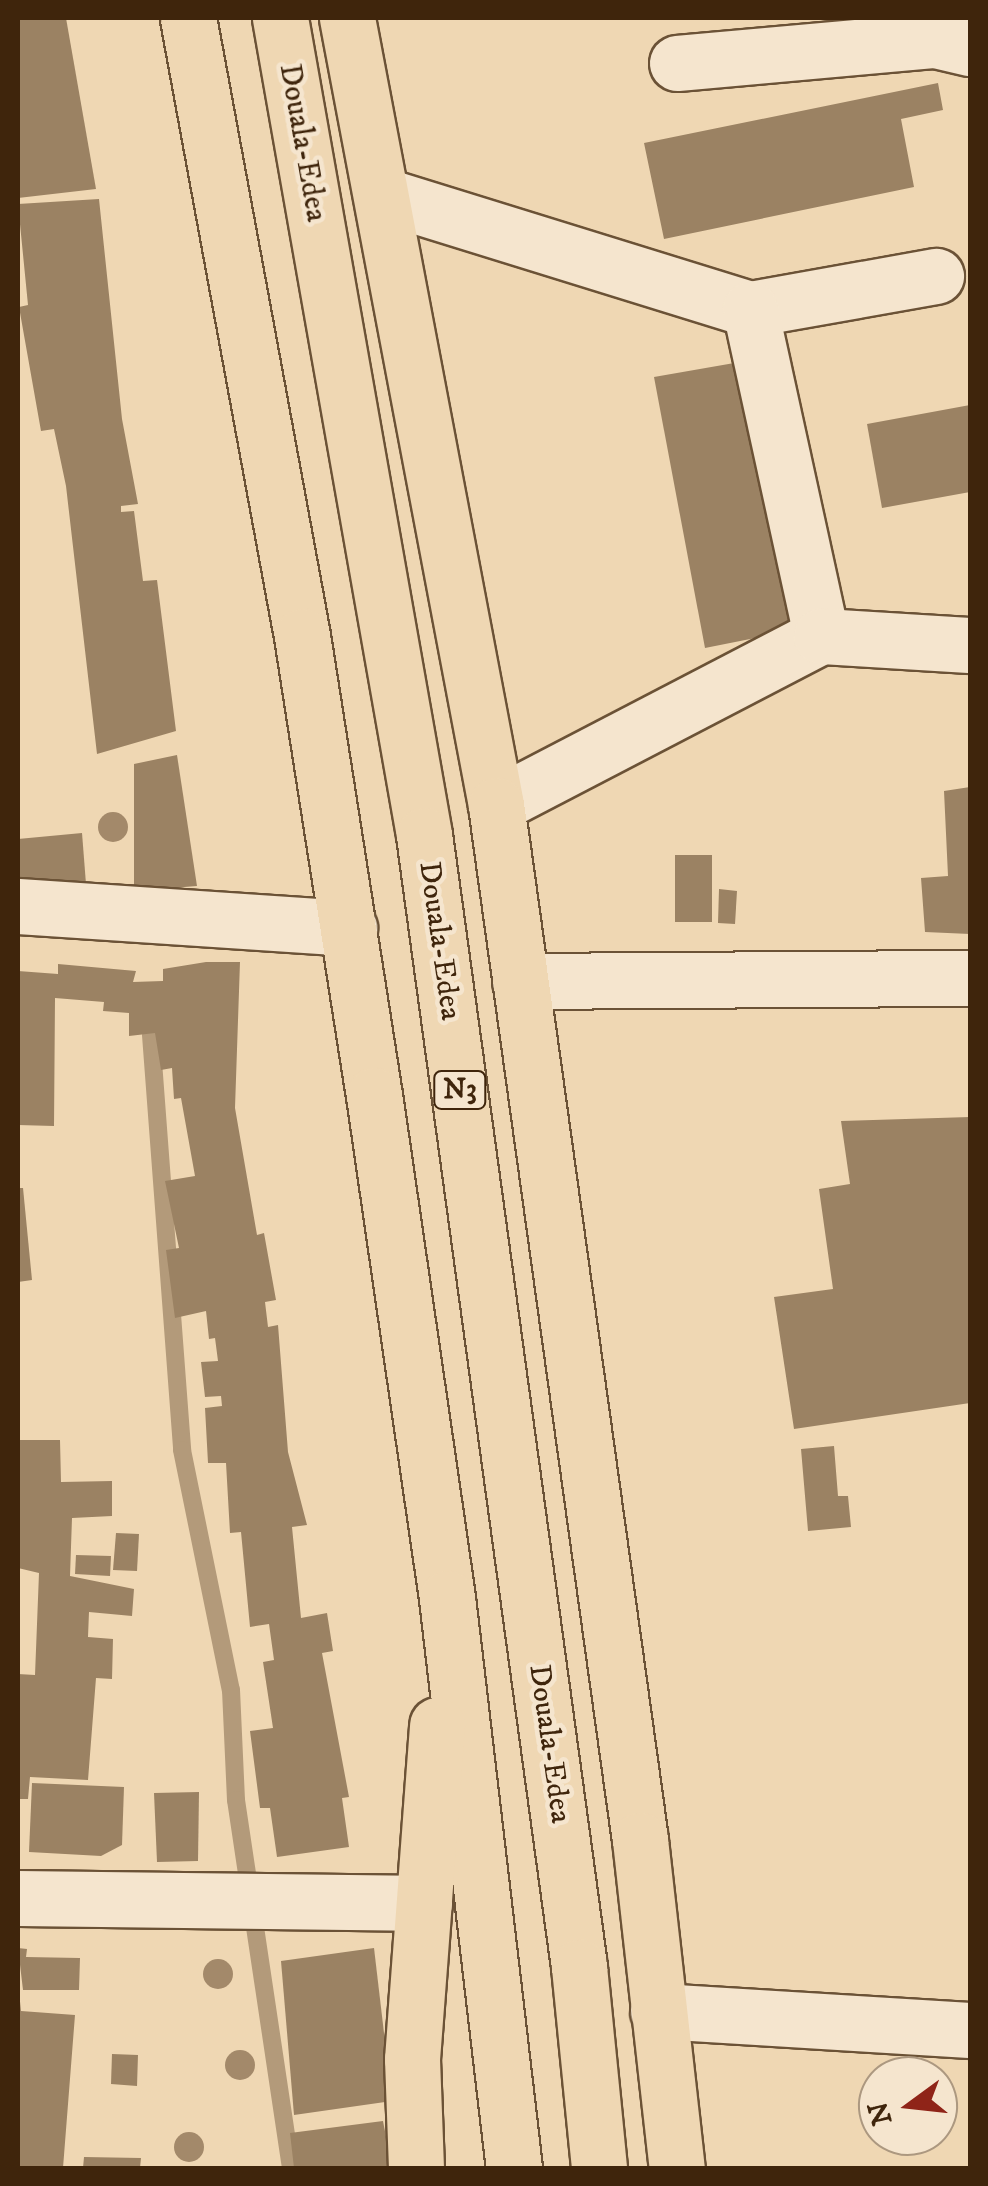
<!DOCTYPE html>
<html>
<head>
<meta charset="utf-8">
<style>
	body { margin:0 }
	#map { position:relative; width:988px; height:2186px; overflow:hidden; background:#efd7b3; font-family:"IM FELL DW Pica",serif }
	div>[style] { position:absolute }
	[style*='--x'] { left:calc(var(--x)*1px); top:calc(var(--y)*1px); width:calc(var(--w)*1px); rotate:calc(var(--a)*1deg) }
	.stream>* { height:18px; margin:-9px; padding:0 9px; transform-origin:9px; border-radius:9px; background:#b39a7a }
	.building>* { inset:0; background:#9b8263 }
	.roads { filter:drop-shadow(2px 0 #6b5236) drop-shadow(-2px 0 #6b5236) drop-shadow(0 2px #6b5236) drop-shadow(0 -2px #6b5236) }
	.minor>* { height:55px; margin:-27.5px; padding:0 27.5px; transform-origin:27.5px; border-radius:27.5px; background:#f5e5ce }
	.major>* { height:55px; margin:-27.5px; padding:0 27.5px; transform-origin:27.5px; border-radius:27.5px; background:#efd7b3 }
	.highway>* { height:55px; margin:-27.5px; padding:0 27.5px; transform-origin:27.5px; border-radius:27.5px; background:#efd7b3 }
	.trees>* { width:30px; height:30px; margin:-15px; border-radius:50%; background:#a3896a }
	span { translate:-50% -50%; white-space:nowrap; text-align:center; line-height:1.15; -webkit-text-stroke:9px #f5e5ce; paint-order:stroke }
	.shield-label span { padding:2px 8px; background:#f5e5ce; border:2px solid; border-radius:8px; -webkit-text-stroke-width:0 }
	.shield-label { font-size:28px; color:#3f250c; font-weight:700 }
	.street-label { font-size:30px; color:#3f250c }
	.frame { position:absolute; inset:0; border:20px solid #3f250c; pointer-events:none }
	.north { position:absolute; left:858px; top:2056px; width:100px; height:100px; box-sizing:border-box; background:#f5e5ce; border:2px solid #ac9880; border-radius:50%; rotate:255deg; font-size:28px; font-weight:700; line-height:40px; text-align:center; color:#3f250c }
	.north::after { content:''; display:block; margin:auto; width:35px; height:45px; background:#8f2418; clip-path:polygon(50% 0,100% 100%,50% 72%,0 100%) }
</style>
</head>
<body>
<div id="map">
	<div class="stream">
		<i style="--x:151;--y:1035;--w:416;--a:85.7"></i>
		<i style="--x:182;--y:1450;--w:245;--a:78.5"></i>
		<i style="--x:231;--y:1690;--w:110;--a:87.4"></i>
		<i style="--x:236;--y:1800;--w:372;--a:81.5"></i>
	</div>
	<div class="building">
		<i style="clip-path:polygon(18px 18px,66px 18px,96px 189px,18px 198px)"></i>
		<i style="clip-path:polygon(938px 83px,943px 110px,901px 119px,914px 187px,664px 239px,644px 143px)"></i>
		<i style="clip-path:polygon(99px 199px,122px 419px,138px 504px,121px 506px,121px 512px,134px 511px,143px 581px,157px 580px,176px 731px,97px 754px,66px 486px,54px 429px,41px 431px,19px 307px,28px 305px,18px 204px)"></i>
		<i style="clip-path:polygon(740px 362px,791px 631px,705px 648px,654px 377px)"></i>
		<i style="clip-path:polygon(970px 405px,970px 492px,882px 508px,867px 424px)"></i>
		<i style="clip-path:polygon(177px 755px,197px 886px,134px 891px,134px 764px)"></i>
		<i style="clip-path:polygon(970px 787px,970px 934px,925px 932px,921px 878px,948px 876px,944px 791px)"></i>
		<i style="clip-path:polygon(82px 833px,86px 884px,18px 891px,18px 839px)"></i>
		<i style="clip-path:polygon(675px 855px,712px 855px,712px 922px,675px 922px)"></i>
		<i style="clip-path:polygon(719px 889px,737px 891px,735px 924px,718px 923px)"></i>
		<i style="clip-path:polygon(206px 962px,240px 962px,235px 1108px,257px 1235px,264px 1233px,276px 1300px,265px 1302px,268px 1327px,278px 1325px,288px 1452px,307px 1525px,292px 1527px,301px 1618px,327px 1613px,333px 1651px,322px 1653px,349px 1797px,342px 1798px,349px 1847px,277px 1857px,270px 1808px,260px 1808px,250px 1731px,273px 1728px,263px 1662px,274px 1660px,269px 1624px,250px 1627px,241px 1532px,230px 1533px,226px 1463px,208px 1463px,205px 1408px,222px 1406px,221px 1396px,205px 1397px,201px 1362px,218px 1361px,215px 1338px,209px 1339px,206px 1311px,175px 1318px,166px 1250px,179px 1248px,165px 1181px,195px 1176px,181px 1098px,174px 1099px,172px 1068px,161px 1070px,155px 1033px,129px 1036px,129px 1013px,103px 1011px,104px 1002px,55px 998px,54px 1126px,18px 1125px,18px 971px,58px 974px,58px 964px,136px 971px,133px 982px,163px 981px,163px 969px)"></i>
		<i style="clip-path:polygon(970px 1117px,970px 1403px,794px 1429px,774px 1297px,833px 1289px,819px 1189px,850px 1184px,841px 1121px)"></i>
		<i style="clip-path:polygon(18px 1188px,23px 1188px,32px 1280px,18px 1282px)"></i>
		<i style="clip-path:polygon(18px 1440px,60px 1440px,61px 1482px,112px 1481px,112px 1516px,72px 1518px,70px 1576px,134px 1589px,132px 1616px,89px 1612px,88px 1637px,113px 1639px,112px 1679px,96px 1678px,88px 1780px,30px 1777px,28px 1799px,18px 1799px,18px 1674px,35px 1675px,39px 1573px,18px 1568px)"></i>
		<i style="clip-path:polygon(834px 1446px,838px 1496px,848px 1496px,851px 1527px,808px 1531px,801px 1449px)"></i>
		<i style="clip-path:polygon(116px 1533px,139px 1534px,137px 1571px,113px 1570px)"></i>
		<i style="clip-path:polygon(76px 1555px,111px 1556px,110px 1576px,75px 1574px)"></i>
		<i style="clip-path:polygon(32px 1783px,124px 1787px,122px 1845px,101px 1856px,29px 1852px)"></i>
		<i style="clip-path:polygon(199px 1792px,198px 1861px,157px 1862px,154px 1793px)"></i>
		<i style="clip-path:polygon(18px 1948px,27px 1949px,26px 1957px,80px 1958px,79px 1990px,23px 1990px)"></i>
		<i style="clip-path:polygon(374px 1948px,392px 2101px,294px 2115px,281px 1961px)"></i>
		<i style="clip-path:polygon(18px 1982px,21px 2011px,75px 2015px,63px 2168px,18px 2168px)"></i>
		<i style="clip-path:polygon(112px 2054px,138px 2055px,137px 2086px,111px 2084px)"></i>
		<i style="clip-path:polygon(383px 2121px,392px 2168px,294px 2168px,290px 2133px)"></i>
		<i style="clip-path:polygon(84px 2157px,141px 2158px,140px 2168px,83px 2168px)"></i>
	</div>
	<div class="roads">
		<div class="minor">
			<i style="--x:677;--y:63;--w:259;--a:-5.1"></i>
			<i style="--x:935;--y:40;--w:36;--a:13"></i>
			<i style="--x:385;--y:196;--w:382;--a:17.2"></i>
			<i style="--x:750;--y:309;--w:189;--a:-10.1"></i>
			<i style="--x:750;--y:309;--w:335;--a:77.7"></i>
			<i style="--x:496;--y:805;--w:366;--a:-27.5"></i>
			<i style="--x:821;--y:636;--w:149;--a:3.5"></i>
			<i style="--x:18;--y:906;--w:332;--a:3.8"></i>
			<i style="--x:520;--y:981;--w:450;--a:-0.4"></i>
			<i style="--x:18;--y:1898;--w:406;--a:0.7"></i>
			<i style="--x:658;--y:2011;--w:313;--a:3.5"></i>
		</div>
		<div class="major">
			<i style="--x:188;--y:18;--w:628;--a:79.55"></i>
			<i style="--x:302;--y:636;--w:465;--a:81.1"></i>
			<i style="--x:374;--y:1095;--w:508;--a:81.74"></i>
			<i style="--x:447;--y:1598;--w:574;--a:83.3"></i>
			<i style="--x:347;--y:18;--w:801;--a:79.28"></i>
			<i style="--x:496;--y:805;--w:1045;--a:82.08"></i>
			<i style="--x:640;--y:1840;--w:330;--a:83.6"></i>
			<i style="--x:416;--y:2168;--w:109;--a:-92.1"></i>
			<i style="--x:412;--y:2059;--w:335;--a:-85.7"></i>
		</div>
		<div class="highway">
			<i style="--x:280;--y:18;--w:830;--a:80"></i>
			<i style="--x:424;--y:835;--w:1143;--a:82.2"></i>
			<i style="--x:579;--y:1967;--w:202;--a:84.3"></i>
		</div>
	</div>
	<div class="trees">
		<i style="left:113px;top:827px"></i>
		<i style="left:218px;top:1974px"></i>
		<i style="left:240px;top:2065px"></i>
		<i style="left:189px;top:2147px"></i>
	</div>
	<div class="shield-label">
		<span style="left:460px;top:1090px">N3</span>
	</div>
	<div class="street-label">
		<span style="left:302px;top:143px;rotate:80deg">Douala-Edea</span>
		<span style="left:439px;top:941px;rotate:82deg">Douala-Edea</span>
		<span style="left:549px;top:1744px;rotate:82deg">Douala-Edea</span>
	</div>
	<div class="frame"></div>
	<div class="north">N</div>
</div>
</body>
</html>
